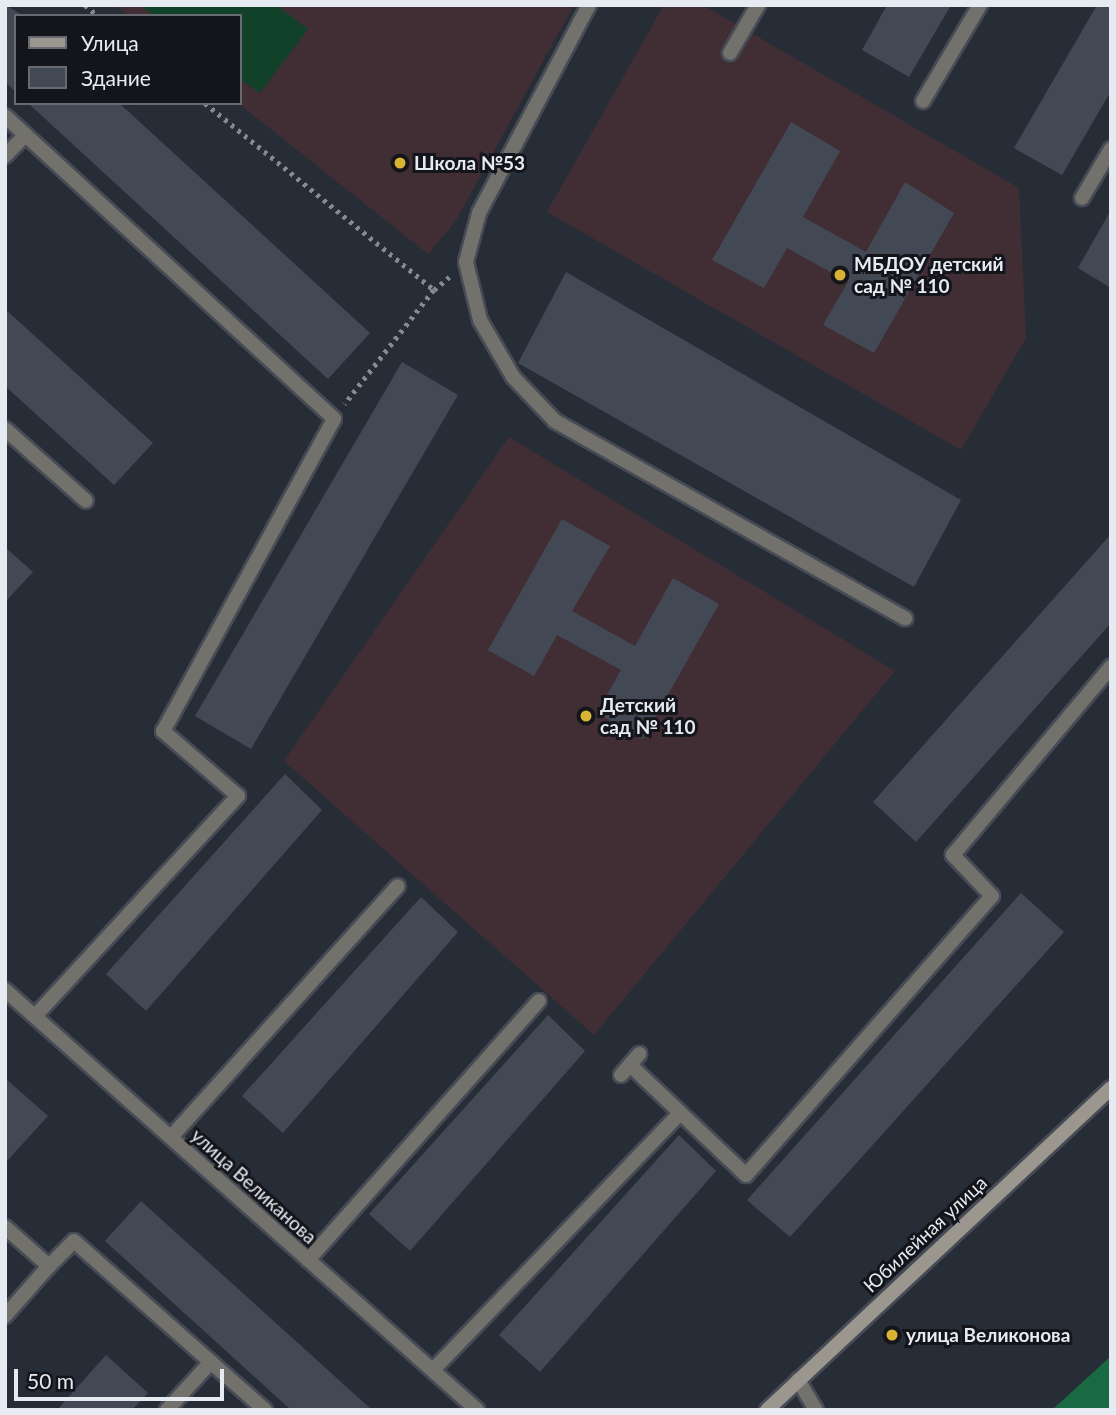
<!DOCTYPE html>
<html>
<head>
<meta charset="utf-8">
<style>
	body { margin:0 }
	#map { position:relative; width:1116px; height:1415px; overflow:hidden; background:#272d37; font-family:Lato,sans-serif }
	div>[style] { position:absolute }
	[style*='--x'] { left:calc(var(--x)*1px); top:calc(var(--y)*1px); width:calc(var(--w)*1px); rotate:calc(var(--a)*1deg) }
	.education>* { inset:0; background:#412e35 }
	.green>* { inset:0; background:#114129 }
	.forest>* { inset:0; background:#196942 }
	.building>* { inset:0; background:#434954 }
	.path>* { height:4.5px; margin-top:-2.25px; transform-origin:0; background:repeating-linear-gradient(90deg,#858a93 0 3.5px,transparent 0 8.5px) }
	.roads { filter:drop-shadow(2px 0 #464b55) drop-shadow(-2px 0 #464b55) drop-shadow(0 2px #464b55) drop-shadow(0 -2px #464b55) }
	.lane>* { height:14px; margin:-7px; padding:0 7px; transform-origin:7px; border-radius:7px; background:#73716b }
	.street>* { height:14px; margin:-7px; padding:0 7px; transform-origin:7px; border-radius:7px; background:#73716b }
	.secondary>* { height:14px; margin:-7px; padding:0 7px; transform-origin:7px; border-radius:7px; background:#9b978e }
	.dots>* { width:19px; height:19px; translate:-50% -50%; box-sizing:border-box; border:4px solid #13151a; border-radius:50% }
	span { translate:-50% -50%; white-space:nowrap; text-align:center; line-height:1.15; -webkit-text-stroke:6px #13151a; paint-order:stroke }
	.poi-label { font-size:19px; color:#e6eaf1; font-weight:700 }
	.left { translate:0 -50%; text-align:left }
	.street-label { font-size:19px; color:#e6eaf1 }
	.frame { position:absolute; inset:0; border:7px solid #e6eaf1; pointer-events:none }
	.legend { position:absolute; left:14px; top:14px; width:228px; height:91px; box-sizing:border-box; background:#13151a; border:2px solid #676a70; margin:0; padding:9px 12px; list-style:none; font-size:21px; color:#e6eaf1 }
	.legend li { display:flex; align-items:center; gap:14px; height:35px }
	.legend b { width:35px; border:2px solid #676a70 }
	.scale { position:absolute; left:14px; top:1369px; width:210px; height:32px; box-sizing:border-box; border:4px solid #e6eaf1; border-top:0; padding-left:9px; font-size:21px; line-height:24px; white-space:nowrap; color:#e6eaf1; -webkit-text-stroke:5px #13151a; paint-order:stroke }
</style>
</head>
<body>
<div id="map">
	<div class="education">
		<i style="clip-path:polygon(115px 5px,574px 5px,455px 222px,428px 254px,238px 103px,240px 16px,129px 16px)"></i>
		<i style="clip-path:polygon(664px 5px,703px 5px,1019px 188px,1026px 338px,961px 450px,547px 212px)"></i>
		<i style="clip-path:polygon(509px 437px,895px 671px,594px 1035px,284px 761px)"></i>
	</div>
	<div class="green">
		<i style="clip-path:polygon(140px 5px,276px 5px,308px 29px,260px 93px,240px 79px,240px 16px,154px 16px)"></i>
	</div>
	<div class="forest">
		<i style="clip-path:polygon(1111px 1356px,1111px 1410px,1052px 1410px)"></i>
	</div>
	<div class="building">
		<i style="clip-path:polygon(5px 5px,24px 16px,16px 16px,16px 92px,5px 82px)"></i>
		<i style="clip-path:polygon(887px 5px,951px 5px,909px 77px,862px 50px)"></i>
		<i style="clip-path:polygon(1097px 5px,1111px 5px,1111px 91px,1062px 175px,1014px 148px)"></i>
		<i style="clip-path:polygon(28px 103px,119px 103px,370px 333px,328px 379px)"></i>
		<i style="clip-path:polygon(791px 122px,840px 151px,803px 217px,866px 252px,905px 182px,954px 213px,874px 353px,823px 325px,848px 282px,787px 248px,764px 288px,712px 260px)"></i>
		<i style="clip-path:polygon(1111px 210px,1111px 288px,1078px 268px)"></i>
		<i style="clip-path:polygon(566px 272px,961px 500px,914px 587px,518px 363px)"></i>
		<i style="clip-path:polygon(5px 309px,153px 443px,114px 485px,5px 386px)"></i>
		<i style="clip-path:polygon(402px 362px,458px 395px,251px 749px,195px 716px)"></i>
		<i style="clip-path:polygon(562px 519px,610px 546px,572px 611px,635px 646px,673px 578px,719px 604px,643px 739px,597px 713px,621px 670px,557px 635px,534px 676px,488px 650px)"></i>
		<i style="clip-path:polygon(1111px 534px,1111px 623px,916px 842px,873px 802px)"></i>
		<i style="clip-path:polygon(5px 547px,33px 572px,5px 602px)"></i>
		<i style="clip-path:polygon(285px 774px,322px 810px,146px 1011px,106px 974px)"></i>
		<i style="clip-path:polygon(1021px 893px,1064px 932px,790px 1237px,747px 1200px)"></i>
		<i style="clip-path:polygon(421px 897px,458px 932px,283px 1133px,242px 1096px)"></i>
		<i style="clip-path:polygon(548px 1015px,585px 1051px,410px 1251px,369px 1214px)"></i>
		<i style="clip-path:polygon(5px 1078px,48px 1116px,7px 1161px,5px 1159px)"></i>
		<i style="clip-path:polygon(679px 1135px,716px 1171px,540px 1372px,499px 1335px)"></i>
		<i style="clip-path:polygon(141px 1201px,372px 1410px,291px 1410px,225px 1350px,105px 1241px)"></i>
		<i style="clip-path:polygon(106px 1355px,148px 1393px,132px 1410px,57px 1410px)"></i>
	</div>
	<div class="path">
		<i style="--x:85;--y:5;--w:17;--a:40"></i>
		<i style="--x:205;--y:103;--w:296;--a:39.2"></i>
		<i style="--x:434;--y:290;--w:145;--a:128"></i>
		<i style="--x:434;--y:290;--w:20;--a:-41"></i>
	</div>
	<div class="roads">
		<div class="lane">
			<i style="--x:589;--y:5;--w:235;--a:117.9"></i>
			<i style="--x:479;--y:213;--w:51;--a:104.9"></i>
			<i style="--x:466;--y:262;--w:60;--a:76.4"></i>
			<i style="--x:480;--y:320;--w:66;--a:59.9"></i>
			<i style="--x:513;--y:377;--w:61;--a:46.3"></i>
			<i style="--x:555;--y:421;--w:402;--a:29.4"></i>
			<i style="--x:730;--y:53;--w:56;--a:-59.7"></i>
			<i style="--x:923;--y:101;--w:112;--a:-59.3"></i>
			<i style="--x:5;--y:116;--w:447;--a:42.6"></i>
			<i style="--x:334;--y:419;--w:356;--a:118.7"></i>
			<i style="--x:163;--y:731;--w:99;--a:40.9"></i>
			<i style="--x:238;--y:796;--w:299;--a:132.7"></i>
			<i style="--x:5;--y:156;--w:29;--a:-46"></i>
			<i style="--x:1082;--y:198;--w:57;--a:-59.4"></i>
			<i style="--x:5;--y:429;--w:108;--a:41.6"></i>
			<i style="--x:630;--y:1065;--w:160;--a:43.5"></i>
			<i style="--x:746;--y:1175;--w:372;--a:-48.6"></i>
			<i style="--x:992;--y:896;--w:57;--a:-133.6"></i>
			<i style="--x:953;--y:855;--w:246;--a:-50"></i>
			<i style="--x:621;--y:1075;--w:28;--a:-49"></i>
			<i style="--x:171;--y:1137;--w:338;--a:-47.9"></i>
			<i style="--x:5;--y:1227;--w:59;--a:41.6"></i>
			<i style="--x:49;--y:1266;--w:35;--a:-45"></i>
			<i style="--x:74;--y:1241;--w:255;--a:41.5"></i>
			<i style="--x:308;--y:1260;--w:347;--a:-48.3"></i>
			<i style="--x:5;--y:1316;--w:67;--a:-48.7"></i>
			<i style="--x:433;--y:1370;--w:355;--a:-46.1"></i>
			<i style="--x:798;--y:1380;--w:35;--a:59"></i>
			<i style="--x:167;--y:1410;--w:65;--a:-47.5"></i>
		</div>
		<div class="street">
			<i style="--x:5;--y:990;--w:632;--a:41.66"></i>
		</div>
		<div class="secondary">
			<i style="--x:767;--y:1410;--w:471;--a:-43.1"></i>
		</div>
	</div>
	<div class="dots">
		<i style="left:400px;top:163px;background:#d9b334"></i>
		<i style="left:840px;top:275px;background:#d9b334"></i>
		<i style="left:586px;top:716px;background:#d9b334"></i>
		<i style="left:892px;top:1335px;background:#d9b334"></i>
	</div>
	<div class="poi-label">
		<span class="left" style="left:414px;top:163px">Школа №53</span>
		<span class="left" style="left:854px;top:275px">МБДОУ детский<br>сад № 110</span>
		<span class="left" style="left:600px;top:716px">Детский<br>сад № 110</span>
		<span class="left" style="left:906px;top:1335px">улица Великонова</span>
	</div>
	<div class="street-label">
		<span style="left:254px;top:1186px;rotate:42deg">улица Великанова</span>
		<span style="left:925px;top:1234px;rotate:-43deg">Юбилейная улица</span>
	</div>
	<div class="frame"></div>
	<ul class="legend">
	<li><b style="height:9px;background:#9b978e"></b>Улица</li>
	<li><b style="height:19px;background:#434954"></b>Здание</li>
	</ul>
	<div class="scale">50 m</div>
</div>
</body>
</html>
